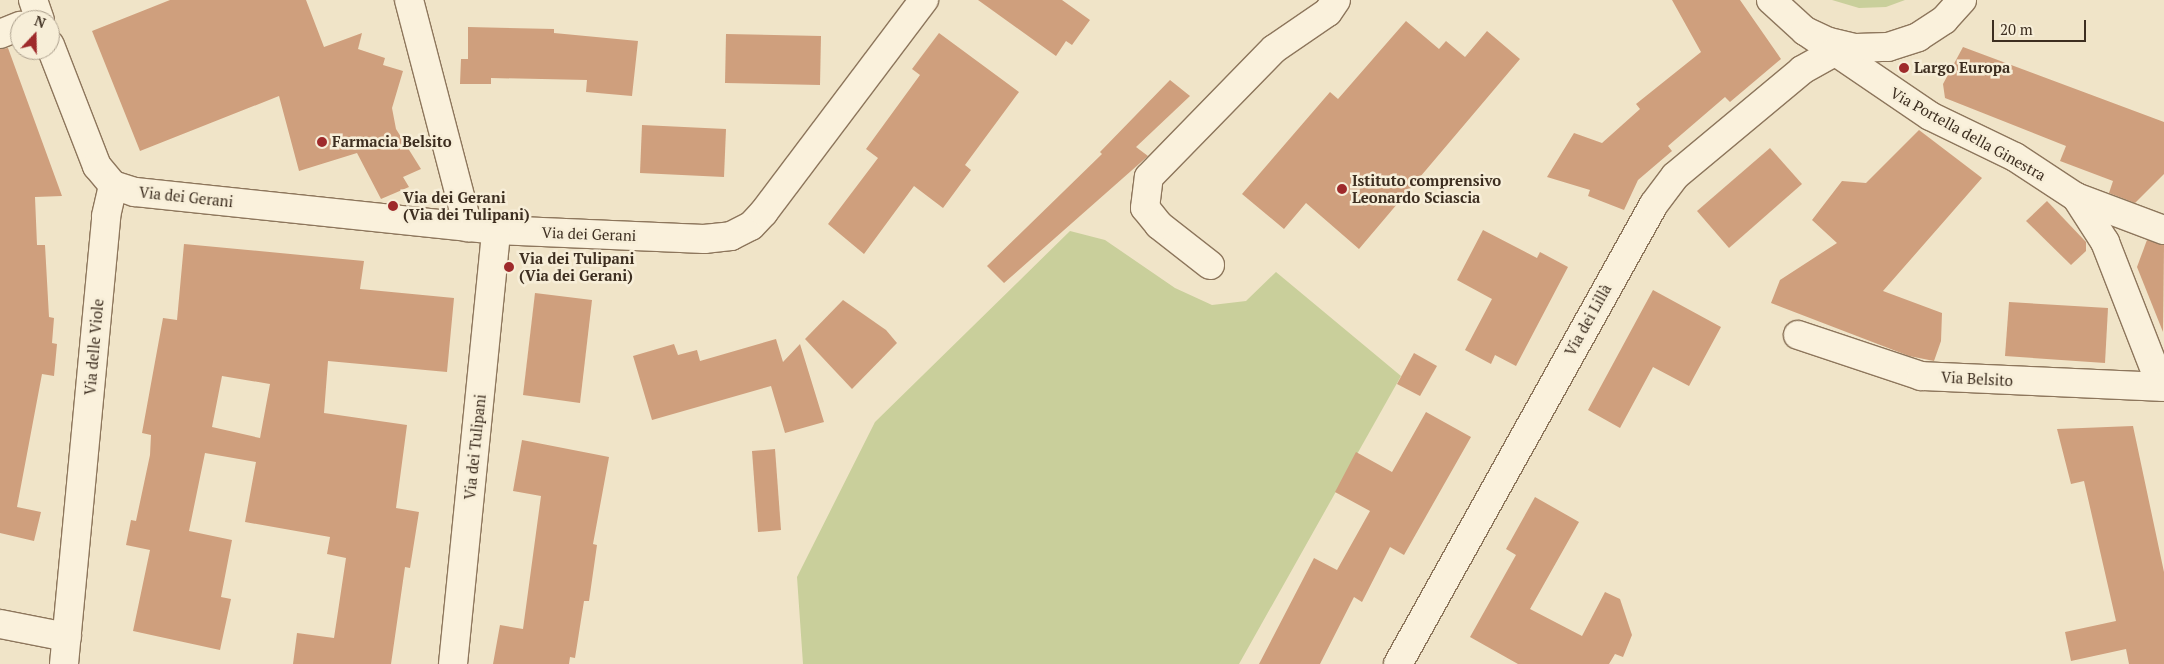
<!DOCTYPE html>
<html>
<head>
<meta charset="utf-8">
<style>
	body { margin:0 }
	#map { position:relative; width:2164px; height:664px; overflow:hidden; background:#f0e4c8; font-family:"PT Serif",serif }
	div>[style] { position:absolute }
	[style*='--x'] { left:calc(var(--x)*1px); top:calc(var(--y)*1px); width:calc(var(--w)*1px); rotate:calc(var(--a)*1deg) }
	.green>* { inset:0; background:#c9cf9b }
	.building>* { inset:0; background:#cf9f7d }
	.roads { filter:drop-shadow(1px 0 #8d765c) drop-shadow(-1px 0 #8d765c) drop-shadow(0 1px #8d765c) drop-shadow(0 -1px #8d765c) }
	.minor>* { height:28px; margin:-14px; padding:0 14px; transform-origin:14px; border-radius:14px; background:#faf1dc }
	.dots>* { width:14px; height:14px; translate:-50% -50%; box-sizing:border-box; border:2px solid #f7eed8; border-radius:50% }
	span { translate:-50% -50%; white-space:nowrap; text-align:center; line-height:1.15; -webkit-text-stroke:5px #f7eed8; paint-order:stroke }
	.poi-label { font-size:15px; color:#3d2e20; font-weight:700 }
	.left { translate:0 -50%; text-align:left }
	.street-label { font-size:15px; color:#3d2e20 }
	.north { position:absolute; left:10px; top:10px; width:50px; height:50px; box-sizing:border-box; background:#f7eed8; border:1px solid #ada18e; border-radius:50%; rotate:21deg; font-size:14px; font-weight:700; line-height:20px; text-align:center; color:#3d2e20 }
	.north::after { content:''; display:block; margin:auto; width:18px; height:22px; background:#9e2a2b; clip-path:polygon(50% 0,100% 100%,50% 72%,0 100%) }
	.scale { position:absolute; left:1992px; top:20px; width:94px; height:22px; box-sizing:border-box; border:2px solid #3d2e20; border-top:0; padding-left:6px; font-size:15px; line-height:18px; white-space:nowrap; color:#3d2e20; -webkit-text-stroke:4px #f7eed8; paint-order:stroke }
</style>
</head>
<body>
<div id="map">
	<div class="green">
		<i style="clip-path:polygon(1832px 0,1905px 0,1886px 7px,1859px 8px)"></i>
		<i style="clip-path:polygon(1070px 231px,1105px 240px,1175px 288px,1212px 305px,1246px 301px,1276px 272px,1401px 376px,1239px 664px,803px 664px,797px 577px,875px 422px)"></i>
	</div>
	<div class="building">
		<i style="clip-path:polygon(170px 0,306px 0,324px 47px,362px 33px,358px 49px,385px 58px,383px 65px,403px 71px,392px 108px,396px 129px,421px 169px,403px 177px,409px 187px,381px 199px,357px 153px,299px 171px,279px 96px,140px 151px,92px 31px)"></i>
		<i style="clip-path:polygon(978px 0,1062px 0,1090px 20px,1072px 45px,1066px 41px,1056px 56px)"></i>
		<i style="clip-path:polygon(1672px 0,1740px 0,1781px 59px,1730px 102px,1725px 97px,1668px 146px,1672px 151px,1638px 180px,1624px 210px,1588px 196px,1590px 190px,1547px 177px,1574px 133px,1602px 143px,1640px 109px,1636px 104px,1701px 52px)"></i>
		<i style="clip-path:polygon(1406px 21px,1439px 49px,1446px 41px,1465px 57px,1487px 31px,1520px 59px,1359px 249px,1306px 203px,1284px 229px,1242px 194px,1330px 92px,1338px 99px)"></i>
		<i style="clip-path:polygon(468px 27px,554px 29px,554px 33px,638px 41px,632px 96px,586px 92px,587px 80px,491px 78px,491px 84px,460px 84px,461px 59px,468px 59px)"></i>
		<i style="clip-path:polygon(939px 33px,1019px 92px,965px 165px,971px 170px,943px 208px,914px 186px,864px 254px,828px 224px,878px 158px,866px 149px,920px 75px,912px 69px)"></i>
		<i style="clip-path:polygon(726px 34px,821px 36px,820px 85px,725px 83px)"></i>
		<i style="clip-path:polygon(1963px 47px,2164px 122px,2164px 174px,2135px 203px,2109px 193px,2113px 181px,2060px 161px,2066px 146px,1945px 98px,1943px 84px)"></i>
		<i style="clip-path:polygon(8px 48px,62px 196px,35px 197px,37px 245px,45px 245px,49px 317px,54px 318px,52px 343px,57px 344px,54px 376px,42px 374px,17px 507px,41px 512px,34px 541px,0 533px,0 49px)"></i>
		<i style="clip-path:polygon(1170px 80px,1190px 96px,1136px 147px,1148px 156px,1004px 283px,987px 266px,1102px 154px,1100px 152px)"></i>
		<i style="clip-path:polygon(642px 125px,726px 129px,724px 177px,640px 173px)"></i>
		<i style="clip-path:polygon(1919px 130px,1982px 178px,1883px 291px,1942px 313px,1941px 341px,1934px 361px,1909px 356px,1771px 303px,1780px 280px,1837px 243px,1812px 220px,1842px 181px,1866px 183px)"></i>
		<i style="clip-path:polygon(1770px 148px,1802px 184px,1729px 248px,1697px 211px)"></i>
		<i style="clip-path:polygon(2047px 201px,2086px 242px,2086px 251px,2071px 265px,2026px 221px)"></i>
		<i style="clip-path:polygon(1483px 230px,1537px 258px,1540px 252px,1568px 267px,1516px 366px,1495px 355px,1491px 364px,1465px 350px,1492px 299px,1457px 280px)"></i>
		<i style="clip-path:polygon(2147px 240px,2164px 245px,2163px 332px,2137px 267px)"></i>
		<i style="clip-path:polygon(evenodd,184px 244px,364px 261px,360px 289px,454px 298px,447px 372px,328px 361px,324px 413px,407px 425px,396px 508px,419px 512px,410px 568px,405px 567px,391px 664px,293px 664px,297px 633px,334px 638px,346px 558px,327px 554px,330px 537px,245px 522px,256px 462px,205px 453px,189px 531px,232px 540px,221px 597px,231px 599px,220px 650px,133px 631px,150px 550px,126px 545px,131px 520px,136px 521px,150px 455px,151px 435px,142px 433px,163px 318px,177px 320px,184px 244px,222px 376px,270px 384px,260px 438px,212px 427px,222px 376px)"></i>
		<i style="clip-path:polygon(1653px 290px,1721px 327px,1689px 386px,1653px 367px,1620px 428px,1588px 410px)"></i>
		<i style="clip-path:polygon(535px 293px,592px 300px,580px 403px,523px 395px)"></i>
		<i style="clip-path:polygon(843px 300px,886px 330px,897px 343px,852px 389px,805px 339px)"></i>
		<i style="clip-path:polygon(2009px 302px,2108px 308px,2105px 363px,2005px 356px)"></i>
		<i style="clip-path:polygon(776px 339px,783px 362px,800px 344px,824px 422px,785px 433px,771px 386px,652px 420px,633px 356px,674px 344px,678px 355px,697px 350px,700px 361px)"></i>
		<i style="clip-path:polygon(1414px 353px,1437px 366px,1420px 396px,1397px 384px)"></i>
		<i style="clip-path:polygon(1426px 412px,1471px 437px,1404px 555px,1390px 547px,1362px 602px,1354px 597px,1320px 664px,1259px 664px,1314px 558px,1337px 570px,1370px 511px,1335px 492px,1356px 452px,1392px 472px)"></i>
		<i style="clip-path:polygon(2133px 426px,2164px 572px,2164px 664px,2129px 664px,2126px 649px,2071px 661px,2065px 632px,2116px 621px,2084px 481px,2071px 484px,2057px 429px)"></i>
		<i style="clip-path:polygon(522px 440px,609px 457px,593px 544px,597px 545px,589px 601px,584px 601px,575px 658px,570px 657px,569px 664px,493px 664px,500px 625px,523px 629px,541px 496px,513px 491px)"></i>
		<i style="clip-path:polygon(775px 449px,781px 530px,758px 532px,752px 451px)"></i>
		<i style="clip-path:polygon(1535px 497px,1579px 522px,1530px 609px,1582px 636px,1605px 592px,1620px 599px,1632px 635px,1623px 657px,1615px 654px,1609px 664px,1518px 664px,1470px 637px,1516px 555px,1506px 549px)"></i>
	</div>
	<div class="roads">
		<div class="minor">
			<i style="--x:33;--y:0;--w:21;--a:71"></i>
			<i style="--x:409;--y:0;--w:235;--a:75.4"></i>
			<i style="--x:1771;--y:0;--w:46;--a:42.4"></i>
			<i style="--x:1805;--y:31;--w:26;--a:25"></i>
			<i style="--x:1829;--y:42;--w:28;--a:13"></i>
			<i style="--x:1856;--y:48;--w:32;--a:-2"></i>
			<i style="--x:1888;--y:47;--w:32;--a:-18"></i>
			<i style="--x:1918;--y:37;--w:31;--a:-33"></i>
			<i style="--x:1944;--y:20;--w:27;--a:-48"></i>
			<i style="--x:1805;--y:31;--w:151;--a:34.2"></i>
			<i style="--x:1930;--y:116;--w:94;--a:25.8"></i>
			<i style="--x:2015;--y:157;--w:73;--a:33.3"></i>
			<i style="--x:2076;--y:197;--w:94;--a:20.6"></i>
			<i style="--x:0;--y:34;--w:22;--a:-22"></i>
			<i style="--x:50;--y:45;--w:130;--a:68.8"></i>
			<i style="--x:97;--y:166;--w:25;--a:50"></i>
			<i style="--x:113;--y:185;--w:23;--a:18"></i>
			<i style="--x:135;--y:192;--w:363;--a:6"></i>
			<i style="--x:496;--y:230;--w:208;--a:2.5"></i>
			<i style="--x:704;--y:239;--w:27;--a:-6"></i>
			<i style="--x:731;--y:236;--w:22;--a:-27"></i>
			<i style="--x:751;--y:226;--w:19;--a:-47"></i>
			<i style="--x:764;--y:212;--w:266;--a:-53"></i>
			<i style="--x:2076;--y:197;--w:54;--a:57.2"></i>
			<i style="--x:2105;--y:242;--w:155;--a:68.7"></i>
			<i style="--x:1210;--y:265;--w:65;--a:-141.9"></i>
			<i style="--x:1159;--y:225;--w:22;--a:-129"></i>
			<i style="--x:1145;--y:208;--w:31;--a:-83"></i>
			<i style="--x:1149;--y:177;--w:179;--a:-45.7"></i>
			<i style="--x:1274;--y:49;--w:65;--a:-34.4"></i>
			<i style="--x:1328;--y:12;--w:14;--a:-56"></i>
			<i style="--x:1798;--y:335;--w:130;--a:18.4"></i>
			<i style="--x:1921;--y:376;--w:243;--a:2.6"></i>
			<i style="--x:0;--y:624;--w:68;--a:11"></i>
			<i style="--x:64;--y:664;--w:450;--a:-84.6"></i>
			<i style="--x:106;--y:216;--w:32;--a:-77"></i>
			<i style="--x:453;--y:664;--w:436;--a:-84.3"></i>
			<i style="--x:1398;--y:664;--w:526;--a:-60.9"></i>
			<i style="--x:1654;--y:204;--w:35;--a:-53"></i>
			<i style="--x:1675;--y:176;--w:165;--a:-39.8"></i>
			<i style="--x:1802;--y:70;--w:38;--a:-29"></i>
			<i style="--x:1835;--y:52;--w:21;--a:-11"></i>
		</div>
	</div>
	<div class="dots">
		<i style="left:1904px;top:68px;background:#9e2a2b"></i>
		<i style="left:322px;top:142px;background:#9e2a2b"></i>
		<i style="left:1342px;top:189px;background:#9e2a2b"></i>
		<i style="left:393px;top:206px;background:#9e2a2b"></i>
		<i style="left:509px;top:267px;background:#9e2a2b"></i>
	</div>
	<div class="poi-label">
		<span class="left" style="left:1914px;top:68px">Largo Europa</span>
		<span class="left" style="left:332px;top:142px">Farmacia Belsito</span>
		<span class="left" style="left:1352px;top:189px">Istituto comprensivo<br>Leonardo Sciascia</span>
		<span class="left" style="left:403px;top:206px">Via dei Gerani<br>(Via dei Tulipani)</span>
		<span class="left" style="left:519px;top:267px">Via dei Tulipani<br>(Via dei Gerani)</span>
	</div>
	<div class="street-label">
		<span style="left:1968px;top:134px;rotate:29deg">Via Portella della Ginestra</span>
		<span style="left:186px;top:197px;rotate:6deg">Via dei Gerani</span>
		<span style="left:589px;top:234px;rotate:2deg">Via dei Gerani</span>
		<span style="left:1588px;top:320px;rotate:-61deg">Via dei Lillà</span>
		<span style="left:94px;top:347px;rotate:-85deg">Via delle Viole</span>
		<span style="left:1977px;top:379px;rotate:3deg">Via Belsito</span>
		<span style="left:475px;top:447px;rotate:-84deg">Via dei Tulipani</span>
	</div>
	<div class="north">N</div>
	<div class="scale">20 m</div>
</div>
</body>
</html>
